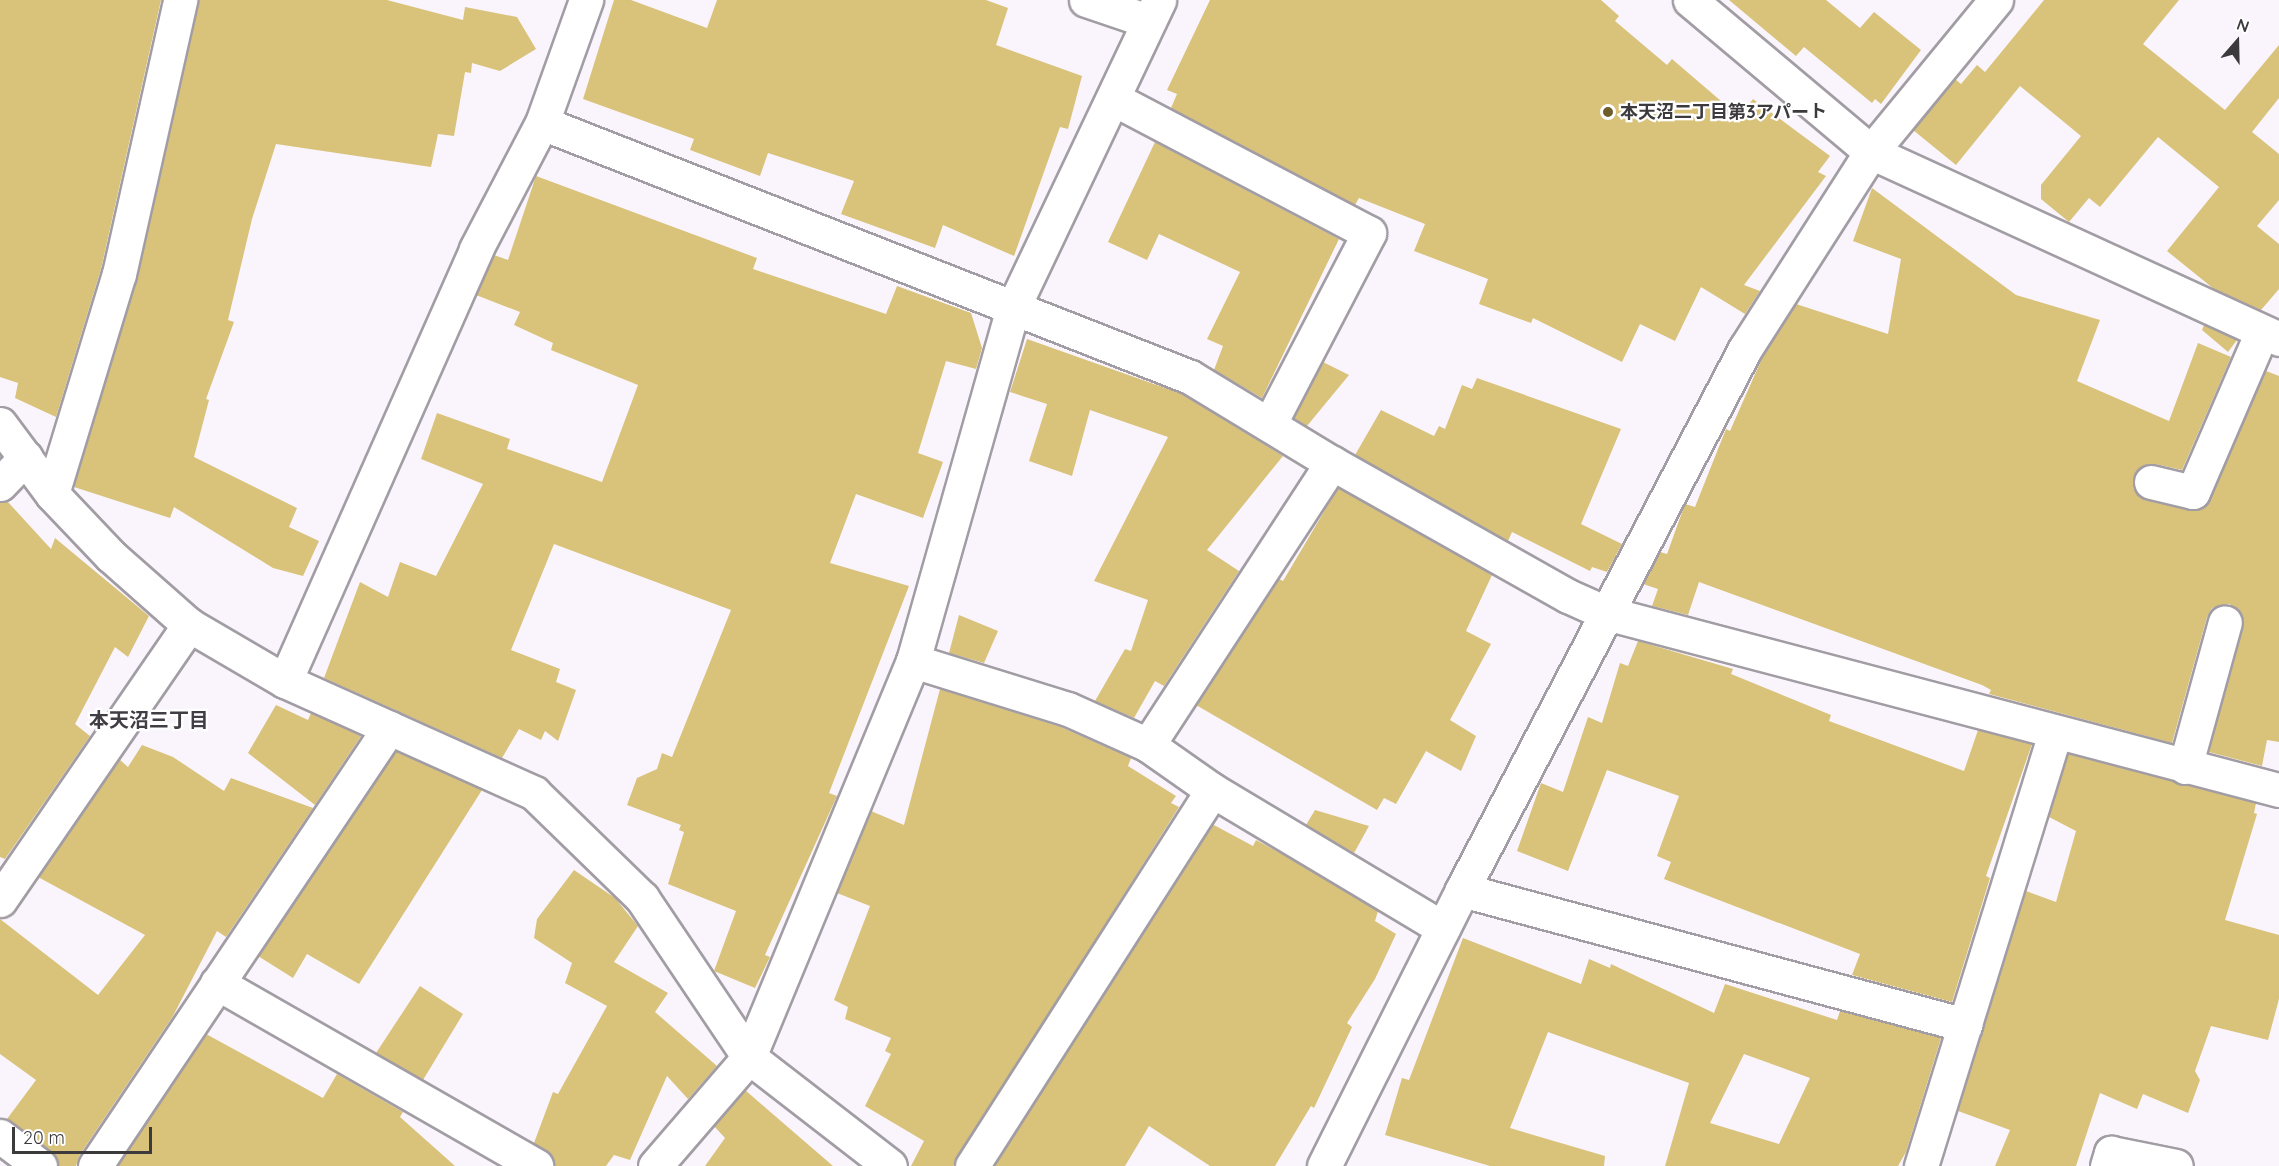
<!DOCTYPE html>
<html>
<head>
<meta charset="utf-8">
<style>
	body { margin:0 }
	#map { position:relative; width:2279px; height:1166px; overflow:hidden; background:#faf5fc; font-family:Quicksand,"Noto Sans JP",sans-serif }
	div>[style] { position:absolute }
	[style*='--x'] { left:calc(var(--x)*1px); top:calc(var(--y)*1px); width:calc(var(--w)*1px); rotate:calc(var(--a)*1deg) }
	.building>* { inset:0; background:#d9c27a }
	.roads { filter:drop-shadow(2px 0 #a29da4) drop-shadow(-2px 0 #a29da4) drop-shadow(0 2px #a29da4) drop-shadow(0 -2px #a29da4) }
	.minor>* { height:33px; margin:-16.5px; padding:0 16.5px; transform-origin:16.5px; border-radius:16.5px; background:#fff }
	.dots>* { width:16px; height:16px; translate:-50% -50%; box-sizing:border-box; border:3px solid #fff; border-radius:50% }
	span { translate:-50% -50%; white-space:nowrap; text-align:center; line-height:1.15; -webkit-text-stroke:4.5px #fff; paint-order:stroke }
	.poi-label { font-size:18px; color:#3c3a3d; font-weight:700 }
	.left { translate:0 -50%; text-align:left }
	.neighbourhood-label { font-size:20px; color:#413d44; font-weight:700 }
	.north { position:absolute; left:2207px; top:12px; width:60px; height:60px; -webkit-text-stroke:4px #fff; paint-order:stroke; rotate:20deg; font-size:16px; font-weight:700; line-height:24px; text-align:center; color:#3c3a3d }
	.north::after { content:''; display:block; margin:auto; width:21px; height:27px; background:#3c3a3d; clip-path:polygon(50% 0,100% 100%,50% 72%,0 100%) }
	.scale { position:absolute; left:12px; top:1127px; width:140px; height:27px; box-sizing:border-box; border:3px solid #3c3a3d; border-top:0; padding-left:8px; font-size:18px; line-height:21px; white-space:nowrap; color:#3c3a3d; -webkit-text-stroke:4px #fff; paint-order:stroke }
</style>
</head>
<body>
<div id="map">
	<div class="building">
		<i style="clip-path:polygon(0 0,161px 0,101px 269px,56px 417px,15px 398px,18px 383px,0 377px)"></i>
		<i style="clip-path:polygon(198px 0,387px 0,463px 20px,465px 7px,517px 17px,536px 49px,500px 71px,472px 63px,471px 73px,465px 72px,454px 136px,438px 134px,431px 167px,276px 144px,252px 219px,228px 320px,234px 322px,206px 399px,209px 400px,194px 457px,297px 508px,289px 527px,319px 541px,303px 576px,273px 568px,174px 507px,170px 518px,74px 487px,137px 278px)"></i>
		<i style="clip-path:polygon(614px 0,631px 0,707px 28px,717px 0,986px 0,1008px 8px,996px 45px,1082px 76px,1068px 129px,1060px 127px,1014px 256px,943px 225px,935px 248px,841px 214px,854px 181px,768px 153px,760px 176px,690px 150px,694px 139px,583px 99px)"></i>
		<i style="clip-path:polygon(1210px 0,1601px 0,1619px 16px,1615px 21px,1667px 65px,1672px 59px,1728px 107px,1731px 104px,1743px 112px,1753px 99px,1830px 156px,1818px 172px,1826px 176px,1744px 285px,1760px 291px,1745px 314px,1701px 287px,1675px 341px,1640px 324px,1622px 362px,1533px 318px,1531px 323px,1479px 304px,1488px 279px,1414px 251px,1425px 224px,1359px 198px,1355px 205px,1171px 108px,1177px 94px,1167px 90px)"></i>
		<i style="clip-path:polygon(1729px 0,1826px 0,1860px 28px,1874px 12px,1921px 50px,1881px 104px,1875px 99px,1872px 103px,1804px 47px,1796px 56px)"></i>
		<i style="clip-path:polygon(2044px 0,2179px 0,2143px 44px,2225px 110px,2279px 45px,2279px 98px,2252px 132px,2279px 154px,2279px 200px,2257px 226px,2279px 244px,2279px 289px,2261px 310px,2214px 289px,2167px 251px,2219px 187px,2158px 137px,2100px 207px,2089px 198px,2069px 222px,2041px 199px,2041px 185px,2081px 136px,2020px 86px,1956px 165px,1913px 130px,1955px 79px,1961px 84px,1977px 65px,1985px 72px)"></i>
		<i style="clip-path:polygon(1155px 142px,1339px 239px,1262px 398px,1214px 370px,1223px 346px,1207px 339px,1240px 272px,1159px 234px,1147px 260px,1108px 242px)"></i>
		<i style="clip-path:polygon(536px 176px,757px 258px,753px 269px,886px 314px,897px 286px,971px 313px,982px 348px,976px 369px,946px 361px,918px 453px,943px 462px,923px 518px,856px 494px,830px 563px,909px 586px,829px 793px,837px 796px,765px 955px,770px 957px,755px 988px,714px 971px,736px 911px,668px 884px,684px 832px,679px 830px,681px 825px,627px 805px,637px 778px,657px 769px,662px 753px,672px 757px,731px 610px,554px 544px,511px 650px,560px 669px,556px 682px,576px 690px,558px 741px,545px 731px,541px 740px,519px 729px,502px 758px,324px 678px,360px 582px,388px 597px,400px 562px,436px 576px,483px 484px,421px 459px,437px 413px,510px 439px,507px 449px,602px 482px,638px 385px,551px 350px,553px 343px,514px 325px,520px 312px,476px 295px,494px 255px,508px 260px)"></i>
		<i style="clip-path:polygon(1872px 188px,2016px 295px,2100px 320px,2077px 381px,2169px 421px,2198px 343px,2231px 357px,2182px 470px,2155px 464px,2137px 470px,2133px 488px,2146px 500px,2189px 510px,2205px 506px,2266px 371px,2279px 376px,2279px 742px,2267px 740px,2262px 766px,2209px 752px,2243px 626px,2239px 609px,2229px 604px,2212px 608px,2207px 617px,2172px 743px,1989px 694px,1991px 690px,1982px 685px,1699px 582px,1688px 615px,1652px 606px,1658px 589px,1643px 584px,1660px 552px,1667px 554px,1685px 504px,1695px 507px,1726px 429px,1730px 431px,1763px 356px,1796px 304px,1888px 334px,1901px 259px,1853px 241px)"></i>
		<i style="clip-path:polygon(2204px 325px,2237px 340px,2228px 352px,2202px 330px)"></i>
		<i style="clip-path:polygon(1027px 339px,1182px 394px,1283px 456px,1207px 550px,1239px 571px,1164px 686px,1155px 681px,1134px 718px,1095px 701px,1125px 649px,1131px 651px,1148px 600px,1094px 581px,1168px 437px,1090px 410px,1072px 476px,1029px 461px,1047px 404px,1010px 392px)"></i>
		<i style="clip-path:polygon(1323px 362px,1349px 375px,1307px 426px,1294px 418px)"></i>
		<i style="clip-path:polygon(1477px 378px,1621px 429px,1581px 524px,1622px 544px,1607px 572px,1592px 567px,1590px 571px,1512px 532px,1508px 541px,1355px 455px,1381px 410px,1434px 436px,1439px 426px,1445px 429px,1462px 385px,1472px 389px)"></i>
		<i style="clip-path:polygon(1338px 488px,1492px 575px,1466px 631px,1491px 644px,1450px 720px,1476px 736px,1461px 771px,1426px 751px,1396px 804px,1384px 798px,1377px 810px,1196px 705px,1279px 579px,1283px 581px)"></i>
		<i style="clip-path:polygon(7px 501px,51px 549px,55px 538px,149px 616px,128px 657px,115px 647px,75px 724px,90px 736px,5px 859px,0 857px,0 502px)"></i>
		<i style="clip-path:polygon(959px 615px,998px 631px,984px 663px,949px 653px)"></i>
		<i style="clip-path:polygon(1638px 641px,1733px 669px,1731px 674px,1831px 715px,1829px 721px,1964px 771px,1978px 730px,2032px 744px,1986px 876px,1990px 878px,1952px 1002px,1852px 975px,1860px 954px,1664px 879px,1671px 862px,1657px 856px,1679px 796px,1607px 770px,1568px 871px,1517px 851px,1541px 783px,1563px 792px,1588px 717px,1602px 723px,1620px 663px,1628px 666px)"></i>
		<i style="clip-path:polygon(940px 689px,1061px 727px,1131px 758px,1128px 766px,1176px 796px,1171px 803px,1179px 807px,953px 1166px,911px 1166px,924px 1141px,865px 1106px,891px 1054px,885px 1051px,891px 1038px,845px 1019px,848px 1007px,834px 1000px,870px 906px,837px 893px,871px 811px,904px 825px)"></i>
		<i style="clip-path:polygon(276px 705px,308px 720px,311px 713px,361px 736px,315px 805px,248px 753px)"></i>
		<i style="clip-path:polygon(142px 745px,173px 757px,224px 791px,231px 778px,313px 808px,226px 937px,217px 931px,173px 1016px,79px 1156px,76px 1166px,58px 1166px,51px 1151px,7px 1119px,36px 1080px,0 1054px,0 919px,98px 995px,145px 935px,38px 877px,119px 759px,128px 767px)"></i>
		<i style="clip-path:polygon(396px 751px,482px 790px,359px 984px,307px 954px,293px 978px,258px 956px)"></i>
		<i style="clip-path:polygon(2068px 754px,2256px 803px,2254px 813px,2257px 814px,2225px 920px,2279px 935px,2279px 999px,2268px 1040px,2211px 1026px,2195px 1071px,2200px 1080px,2188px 1113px,2143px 1094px,2137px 1109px,2100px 1093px,2076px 1166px,1995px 1166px,2010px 1130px,1958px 1111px,2026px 891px,2056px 902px,2076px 831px,2049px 817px)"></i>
		<i style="clip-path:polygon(1315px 810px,1369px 826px,1354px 853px,1306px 825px)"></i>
		<i style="clip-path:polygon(1212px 824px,1253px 846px,1256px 840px,1288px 857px,1378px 911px,1375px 921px,1396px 934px,1375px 979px,1347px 1023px,1352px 1027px,1314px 1108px,1311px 1106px,1275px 1166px,1210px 1166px,1149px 1126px,1125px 1166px,994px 1166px)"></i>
		<i style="clip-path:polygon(574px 870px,615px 898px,638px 926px,614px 962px,668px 993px,655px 1012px,717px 1066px,688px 1099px,667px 1076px,630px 1160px,614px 1155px,606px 1166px,555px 1166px,552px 1156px,534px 1143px,553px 1092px,558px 1094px,607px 1006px,565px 983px,572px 963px,534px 938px,537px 919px)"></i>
		<i style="clip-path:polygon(evenodd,1463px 938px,1581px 984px,1589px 959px,1610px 968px,1611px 964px,1714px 1013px,1725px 984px,1837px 1020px,1840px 1011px,1941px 1038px,1906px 1152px,1898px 1166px,1665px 1166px,1689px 1083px,1548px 1032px,1510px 1128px,1605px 1156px,1604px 1166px,1490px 1166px,1385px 1135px,1402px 1078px,1409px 1080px,1463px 938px,1744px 1054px,1810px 1078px,1779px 1144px,1710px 1123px,1744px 1054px)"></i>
		<i style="clip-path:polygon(420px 986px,463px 1014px,423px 1080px,376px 1053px)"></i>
		<i style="clip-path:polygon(206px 1034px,323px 1098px,337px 1074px,403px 1112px,400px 1117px,455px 1166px,118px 1166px)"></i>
		<i style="clip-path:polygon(745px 1090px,833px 1166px,705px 1166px,725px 1138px,714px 1126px)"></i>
	</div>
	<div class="roads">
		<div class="minor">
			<i style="--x:1086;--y:0;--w:65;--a:18.7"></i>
			<i style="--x:1690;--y:0;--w:236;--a:40"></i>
			<i style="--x:1871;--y:152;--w:449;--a:24.6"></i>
			<i style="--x:1114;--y:99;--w:288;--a:27.7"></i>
			<i style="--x:1369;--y:233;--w:216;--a:117.5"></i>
			<i style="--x:542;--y:123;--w:696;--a:21.4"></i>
			<i style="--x:1190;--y:377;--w:166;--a:31.2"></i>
			<i style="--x:1332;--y:463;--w:271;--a:29.4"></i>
			<i style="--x:1568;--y:596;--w:42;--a:24.1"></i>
			<i style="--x:1606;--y:613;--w:696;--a:14.74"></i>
			<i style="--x:0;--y:424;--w:87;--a:53.4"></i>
			<i style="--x:52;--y:494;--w:86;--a:46.4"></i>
			<i style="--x:111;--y:556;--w:104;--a:41.5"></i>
			<i style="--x:189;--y:625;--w:111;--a:30.3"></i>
			<i style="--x:285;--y:681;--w:273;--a:24.2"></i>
			<i style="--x:534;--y:793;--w:151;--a:44.2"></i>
			<i style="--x:642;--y:898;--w:192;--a:56.1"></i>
			<i style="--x:749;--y:1057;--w:178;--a:37.7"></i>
			<i style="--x:2151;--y:482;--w:43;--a:13.4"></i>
			<i style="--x:2193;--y:492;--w:174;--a:-66.7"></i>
			<i style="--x:0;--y:484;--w:37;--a:-46"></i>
			<i style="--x:52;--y:494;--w:230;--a:-73.1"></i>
			<i style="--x:119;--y:274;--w:281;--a:-77.4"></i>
			<i style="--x:913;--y:661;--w:162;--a:17.2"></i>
			<i style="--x:1068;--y:709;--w:88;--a:24.2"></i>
			<i style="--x:1148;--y:745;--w:78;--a:35.1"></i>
			<i style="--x:1212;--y:790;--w:269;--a:30.9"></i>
			<i style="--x:285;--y:681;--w:472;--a:-66.1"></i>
			<i style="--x:476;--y:249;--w:142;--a:-62.4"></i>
			<i style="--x:542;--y:123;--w:131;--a:-70.3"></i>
			<i style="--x:1148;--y:745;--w:337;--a:-56.9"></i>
			<i style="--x:2185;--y:767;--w:150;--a:-74.6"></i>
			<i style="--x:1462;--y:890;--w:521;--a:15.02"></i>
			<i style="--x:0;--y:900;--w:334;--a:-55.5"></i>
			<i style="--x:217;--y:983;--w:368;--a:29.8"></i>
			<i style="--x:0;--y:1136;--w:50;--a:36.9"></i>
			<i style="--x:95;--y:1166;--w:528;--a:-56.13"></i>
			<i style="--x:655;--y:1166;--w:144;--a:-49.2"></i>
			<i style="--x:749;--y:1057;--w:429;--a:-67.5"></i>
			<i style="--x:913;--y:661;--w:365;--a:-74.2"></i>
			<i style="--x:1012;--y:310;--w:343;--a:-64.6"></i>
			<i style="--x:972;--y:1166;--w:446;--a:-57.4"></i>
			<i style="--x:1324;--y:1166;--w:309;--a:-63.4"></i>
			<i style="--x:1462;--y:890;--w:611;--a:-62.39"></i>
			<i style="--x:1745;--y:349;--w:234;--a:-57.4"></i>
			<i style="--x:1871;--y:152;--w:197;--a:-50.6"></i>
			<i style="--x:1921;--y:1166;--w:453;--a:-72.8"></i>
			<i style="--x:2107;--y:1166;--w:14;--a:-73"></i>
			<i style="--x:2111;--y:1153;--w:66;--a:11.3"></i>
		</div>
	</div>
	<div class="dots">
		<i style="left:1608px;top:112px;background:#6e5e2c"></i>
	</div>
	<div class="poi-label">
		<span class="left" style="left:1620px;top:112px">本天沼二丁目第3アパート</span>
	</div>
	<div class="neighbourhood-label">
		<span style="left:149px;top:719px">本天沼三丁目</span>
	</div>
	<div class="north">N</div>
	<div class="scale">20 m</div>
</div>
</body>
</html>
